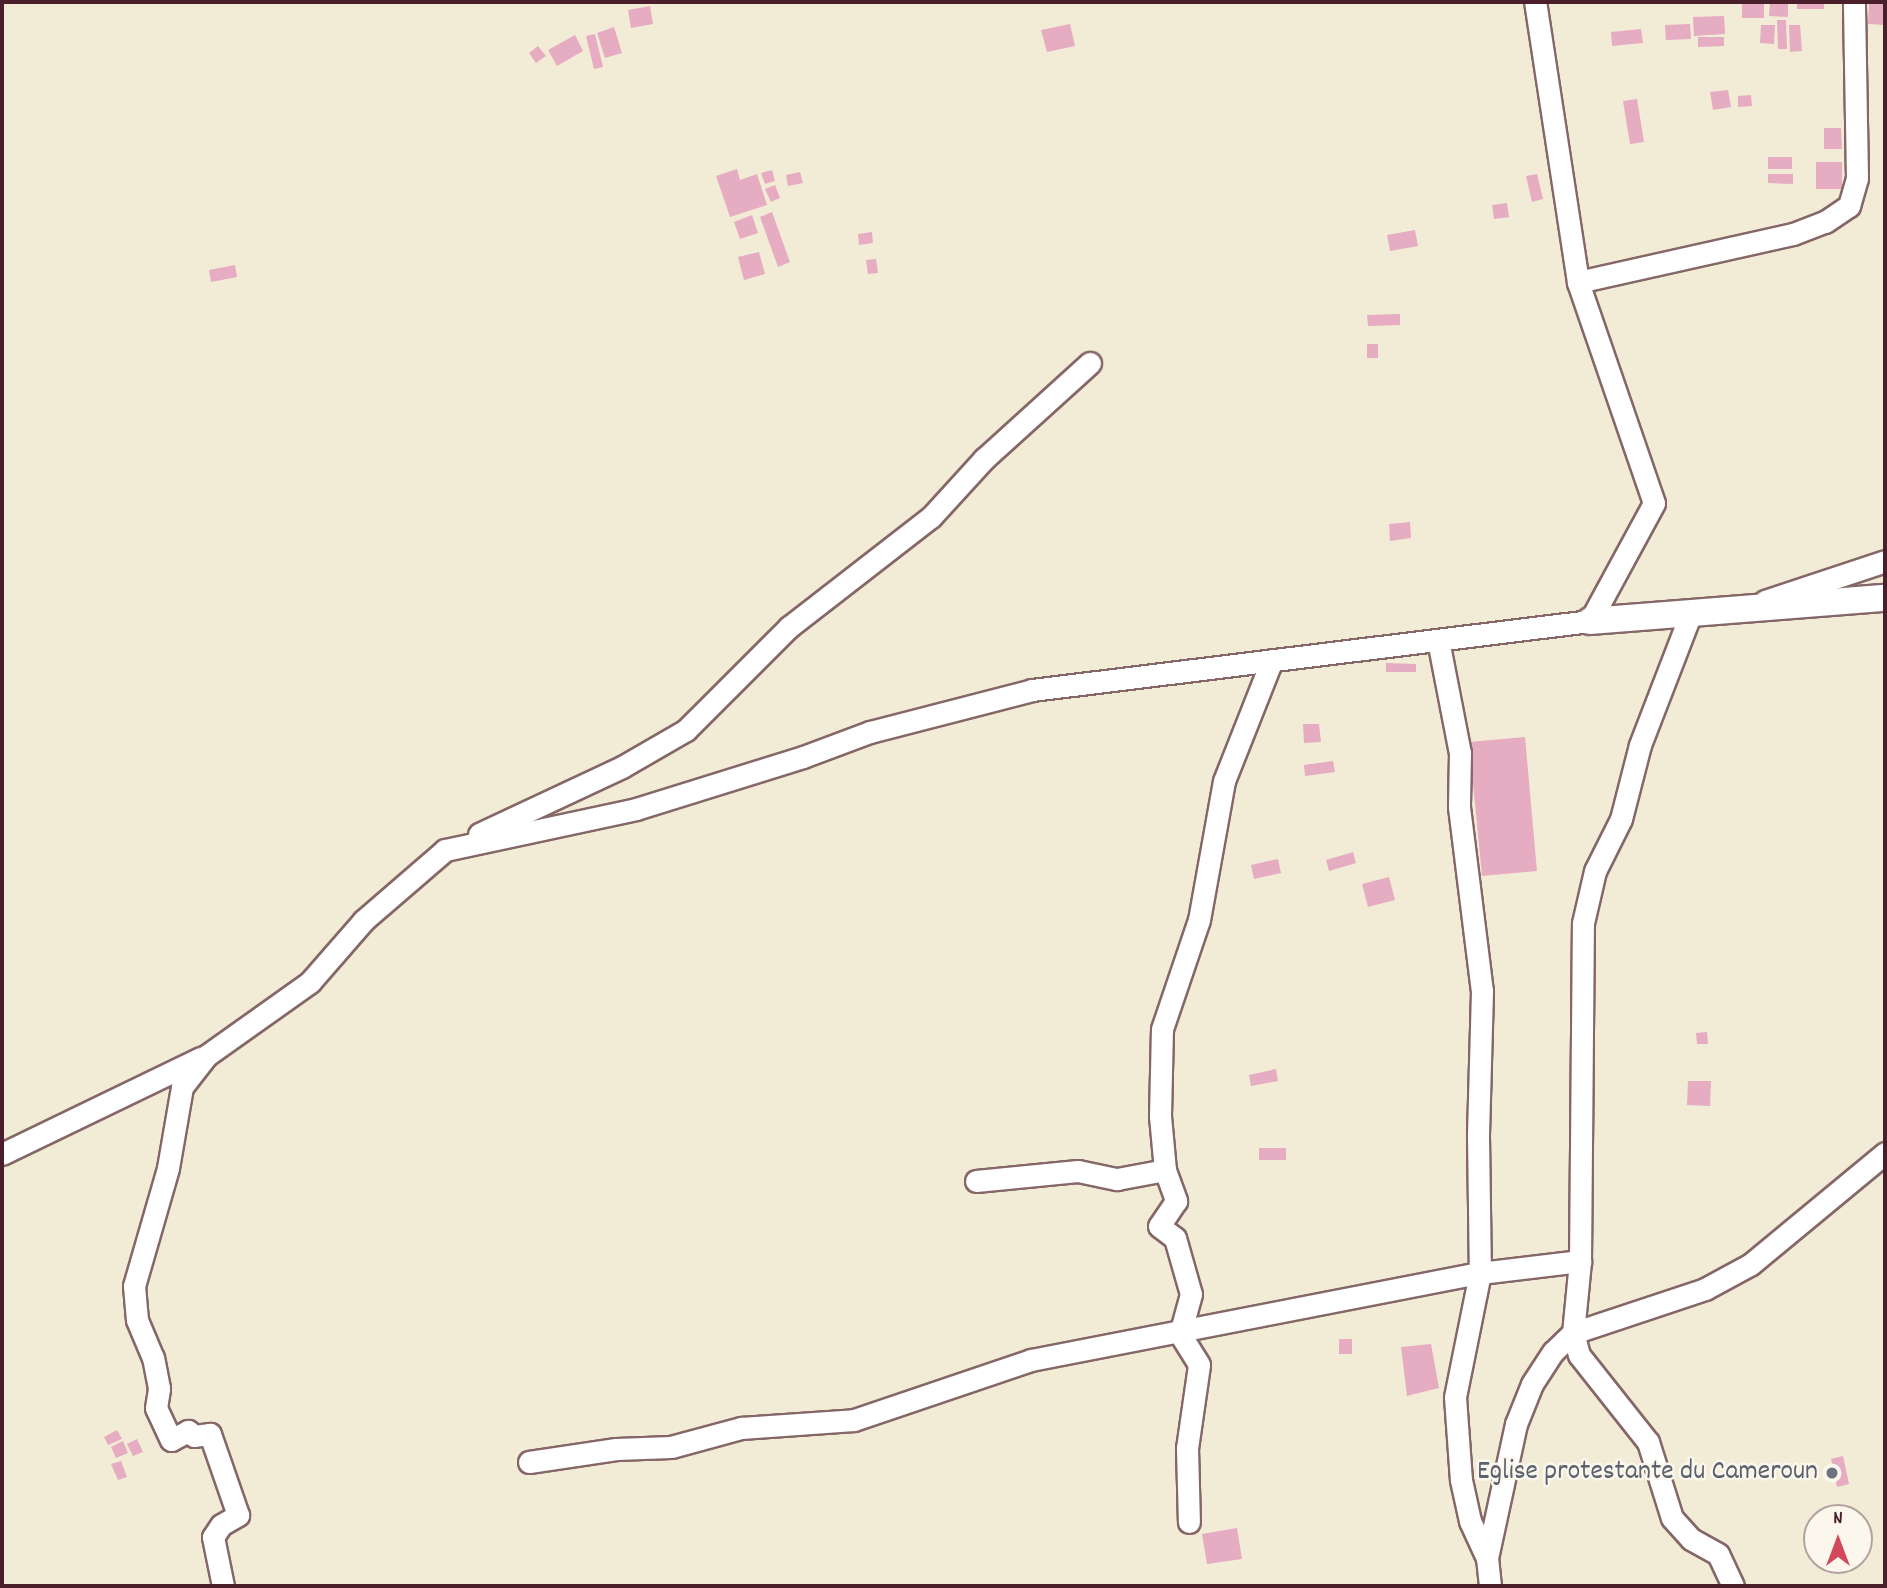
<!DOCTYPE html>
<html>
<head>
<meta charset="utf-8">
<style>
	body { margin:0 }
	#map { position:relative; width:1887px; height:1588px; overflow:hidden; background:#f2ecd6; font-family:Dekko,sans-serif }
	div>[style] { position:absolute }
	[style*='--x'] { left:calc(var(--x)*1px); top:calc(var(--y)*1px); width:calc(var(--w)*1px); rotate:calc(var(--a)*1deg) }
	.building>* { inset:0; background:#e5acc2 }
	.roads { filter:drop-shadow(2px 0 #856767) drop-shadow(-2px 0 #856767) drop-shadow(0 2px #856767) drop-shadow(0 -2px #856767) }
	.minor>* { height:21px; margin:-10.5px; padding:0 10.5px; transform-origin:10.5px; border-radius:10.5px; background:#fff }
	.tertiary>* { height:26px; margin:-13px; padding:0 13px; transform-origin:13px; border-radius:13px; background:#fff }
	.dots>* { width:19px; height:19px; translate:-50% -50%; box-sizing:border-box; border:4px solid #fbf7ec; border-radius:50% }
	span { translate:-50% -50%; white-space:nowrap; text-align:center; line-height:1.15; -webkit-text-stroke:5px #fbf7ec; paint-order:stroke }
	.worship-label { font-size:28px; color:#5b616d }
	.right { translate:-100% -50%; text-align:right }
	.frame { position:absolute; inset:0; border:4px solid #4a1f2b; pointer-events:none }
	.north { position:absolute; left:1803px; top:1504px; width:70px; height:70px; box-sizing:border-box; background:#fbf7ec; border:2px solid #b4a19f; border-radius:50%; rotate:0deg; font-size:19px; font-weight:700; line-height:28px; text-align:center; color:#4a1f2b }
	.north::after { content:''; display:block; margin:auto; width:24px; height:32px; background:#d1495b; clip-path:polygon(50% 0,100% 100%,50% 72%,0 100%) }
</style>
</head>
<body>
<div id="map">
	<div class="building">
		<i style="clip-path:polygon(1742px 2px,1764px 2px,1764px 18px,1742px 18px)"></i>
		<i style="clip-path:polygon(1770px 2px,1788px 2px,1788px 17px,1769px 16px)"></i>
		<i style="clip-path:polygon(1797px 2px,1824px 2px,1824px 9px,1797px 9px)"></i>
		<i style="clip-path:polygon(1869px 3px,1885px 3px,1885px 25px,1868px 24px)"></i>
		<i style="clip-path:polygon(650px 6px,653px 24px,631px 28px,628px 10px)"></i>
		<i style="clip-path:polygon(1724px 16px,1725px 34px,1694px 36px,1693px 17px)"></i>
		<i style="clip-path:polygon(1777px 20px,1786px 20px,1787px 49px,1778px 49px)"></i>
		<i style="clip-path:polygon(1070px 24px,1075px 46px,1047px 52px,1041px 30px)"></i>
		<i style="clip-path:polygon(1690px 24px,1691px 39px,1666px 40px,1665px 25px)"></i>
		<i style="clip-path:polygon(1761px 25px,1775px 25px,1774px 44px,1760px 43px)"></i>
		<i style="clip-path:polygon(1789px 25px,1800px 25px,1802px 51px,1790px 52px)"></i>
		<i style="clip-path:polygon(614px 27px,622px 53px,605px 58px,597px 33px)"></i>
		<i style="clip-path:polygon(1641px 29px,1643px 43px,1612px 46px,1611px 32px)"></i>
		<i style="clip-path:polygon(595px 34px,603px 67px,594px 69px,586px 36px)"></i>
		<i style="clip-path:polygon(575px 35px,583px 51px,557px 66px,548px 50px)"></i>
		<i style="clip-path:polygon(1698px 37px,1724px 37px,1724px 46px,1698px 47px)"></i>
		<i style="clip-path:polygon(538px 46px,546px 56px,536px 63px,529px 53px)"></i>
		<i style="clip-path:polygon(1728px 90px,1731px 107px,1713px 110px,1710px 92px)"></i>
		<i style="clip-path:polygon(1751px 95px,1752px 106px,1738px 107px,1738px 96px)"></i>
		<i style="clip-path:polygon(1637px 99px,1644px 142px,1630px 144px,1623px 101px)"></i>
		<i style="clip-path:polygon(1824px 128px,1841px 128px,1842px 149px,1824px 149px)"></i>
		<i style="clip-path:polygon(1768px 157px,1792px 157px,1792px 169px,1768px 169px)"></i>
		<i style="clip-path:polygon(1816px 162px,1842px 162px,1842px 189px,1816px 189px)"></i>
		<i style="clip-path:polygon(737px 169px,740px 180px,757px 174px,767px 205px,730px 217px,716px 176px)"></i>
		<i style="clip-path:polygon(772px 170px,775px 181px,765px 184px,761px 173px)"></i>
		<i style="clip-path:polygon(800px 172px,803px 183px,788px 186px,786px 175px)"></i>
		<i style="clip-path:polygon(1537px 174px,1543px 199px,1532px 202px,1526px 176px)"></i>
		<i style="clip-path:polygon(1768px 174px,1793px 174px,1793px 184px,1768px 183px)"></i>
		<i style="clip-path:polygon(775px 185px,780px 198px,771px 202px,765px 189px)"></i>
		<i style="clip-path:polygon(1507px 203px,1509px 217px,1494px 219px,1492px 205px)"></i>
		<i style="clip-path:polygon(772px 212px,790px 262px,778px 267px,760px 217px)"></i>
		<i style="clip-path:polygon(752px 215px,758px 233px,740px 239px,734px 222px)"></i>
		<i style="clip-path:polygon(1415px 230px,1418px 246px,1390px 251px,1387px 235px)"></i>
		<i style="clip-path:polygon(872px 232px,873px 243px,859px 245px,858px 234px)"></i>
		<i style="clip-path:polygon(759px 252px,765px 274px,744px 280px,738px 257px)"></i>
		<i style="clip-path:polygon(876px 259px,878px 273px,868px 274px,866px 260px)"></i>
		<i style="clip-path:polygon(235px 265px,237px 277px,211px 282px,209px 270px)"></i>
		<i style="clip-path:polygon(1400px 314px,1400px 325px,1368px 326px,1367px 315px)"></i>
		<i style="clip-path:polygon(1367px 344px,1378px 344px,1378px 358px,1367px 358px)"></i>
		<i style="clip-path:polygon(1410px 522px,1411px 538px,1390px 541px,1389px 524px)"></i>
		<i style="clip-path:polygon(1386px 663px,1416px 664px,1416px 672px,1386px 672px)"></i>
		<i style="clip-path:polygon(1303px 724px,1319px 724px,1321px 742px,1304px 743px)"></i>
		<i style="clip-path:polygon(1525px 737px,1537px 871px,1482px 876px,1469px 742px)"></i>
		<i style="clip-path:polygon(1333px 761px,1335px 772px,1305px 776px,1304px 765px)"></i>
		<i style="clip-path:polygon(1353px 852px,1356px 863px,1329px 871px,1326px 860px)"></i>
		<i style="clip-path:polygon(1278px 859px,1281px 873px,1254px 879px,1251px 865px)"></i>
		<i style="clip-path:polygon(1389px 877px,1395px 900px,1368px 907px,1362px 884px)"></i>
		<i style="clip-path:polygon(1707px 1032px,1708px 1044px,1697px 1044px,1696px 1033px)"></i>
		<i style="clip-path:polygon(1276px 1069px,1278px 1081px,1251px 1086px,1249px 1075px)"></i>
		<i style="clip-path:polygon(1688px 1081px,1711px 1081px,1710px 1106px,1687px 1105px)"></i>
		<i style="clip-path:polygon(1259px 1148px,1286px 1148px,1286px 1160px,1259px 1160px)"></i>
		<i style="clip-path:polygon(1339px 1339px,1352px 1339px,1352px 1354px,1339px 1354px)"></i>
		<i style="clip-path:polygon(1431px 1344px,1439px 1388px,1407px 1396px,1401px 1347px)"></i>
		<i style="clip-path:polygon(117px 1430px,122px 1439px,108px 1445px,104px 1437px)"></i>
		<i style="clip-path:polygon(137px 1439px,143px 1452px,133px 1456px,127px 1444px)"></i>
		<i style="clip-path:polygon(123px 1441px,128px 1453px,116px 1458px,111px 1447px)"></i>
		<i style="clip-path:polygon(1843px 1456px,1849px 1484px,1837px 1487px,1831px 1459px)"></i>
		<i style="clip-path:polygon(121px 1461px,127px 1477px,118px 1480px,111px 1464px)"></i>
		<i style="clip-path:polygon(1237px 1528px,1242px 1559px,1207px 1564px,1202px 1534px)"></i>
	</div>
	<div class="roads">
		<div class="minor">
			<i style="--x:1578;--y:282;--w:220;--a:-12.6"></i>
			<i style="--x:1793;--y:234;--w:34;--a:-21"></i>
			<i style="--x:1825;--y:222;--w:29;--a:-34"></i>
			<i style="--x:1849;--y:206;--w:29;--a:-74"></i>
			<i style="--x:1857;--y:178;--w:176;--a:-91"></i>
			<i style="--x:1765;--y:601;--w:126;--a:-18.4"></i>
			<i style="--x:1438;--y:640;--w:115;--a:79"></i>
			<i style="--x:1460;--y:753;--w:54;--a:91.1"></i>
			<i style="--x:1459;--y:807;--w:185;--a:82.9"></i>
			<i style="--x:1482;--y:991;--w:145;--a:91.6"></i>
			<i style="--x:1478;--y:1136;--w:137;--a:89.2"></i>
			<i style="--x:1480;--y:1273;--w:126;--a:101.4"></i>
			<i style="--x:1455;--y:1397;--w:83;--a:85.9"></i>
			<i style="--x:1461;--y:1480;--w:42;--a:77.6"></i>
			<i style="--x:1470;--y:1521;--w:41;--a:65.3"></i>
			<i style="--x:479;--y:834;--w:158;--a:-25.1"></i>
			<i style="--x:622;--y:767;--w:74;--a:-30"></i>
			<i style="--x:686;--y:730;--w:146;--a:-45"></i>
			<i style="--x:789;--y:627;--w:180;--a:-37.8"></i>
			<i style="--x:931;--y:517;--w:79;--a:-47.6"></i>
			<i style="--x:984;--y:459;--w:143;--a:-42.2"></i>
			<i style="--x:2;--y:1154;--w:221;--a:-25.8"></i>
			<i style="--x:1165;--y:1170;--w:54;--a:-95.3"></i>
			<i style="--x:1160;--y:1116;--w:87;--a:-88.7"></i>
			<i style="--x:1162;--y:1029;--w:115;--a:-71.3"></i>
			<i style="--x:1199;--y:920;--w:141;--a:-79.8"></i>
			<i style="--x:1224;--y:781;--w:130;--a:-68.4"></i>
			<i style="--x:976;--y:1181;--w:102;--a:-5.6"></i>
			<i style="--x:1078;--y:1171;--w:40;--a:12"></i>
			<i style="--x:1117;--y:1179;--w:49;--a:-10.6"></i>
			<i style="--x:1165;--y:1170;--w:33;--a:70"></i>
			<i style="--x:1176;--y:1201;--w:30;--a:124"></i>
			<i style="--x:1159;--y:1226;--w:20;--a:37"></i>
			<i style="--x:1175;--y:1238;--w:58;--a:74.1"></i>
			<i style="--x:1191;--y:1294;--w:41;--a:105.4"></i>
			<i style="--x:1180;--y:1334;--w:36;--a:58"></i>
			<i style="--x:1199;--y:1365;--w:84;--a:98.2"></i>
			<i style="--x:1187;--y:1448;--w:74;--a:88.5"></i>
			<i style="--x:529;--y:1462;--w:88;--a:-8.5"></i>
			<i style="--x:616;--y:1449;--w:55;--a:-2.1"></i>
			<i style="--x:671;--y:1447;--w:73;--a:-15.2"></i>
			<i style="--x:741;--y:1428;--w:113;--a:-4"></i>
			<i style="--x:854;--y:1420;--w:187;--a:-18.7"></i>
			<i style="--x:1031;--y:1360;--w:457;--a:-11"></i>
			<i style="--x:1480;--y:1273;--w:101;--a:-6.8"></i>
			<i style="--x:223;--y:1586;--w:50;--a:-101.5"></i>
			<i style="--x:213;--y:1537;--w:14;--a:-56"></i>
			<i style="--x:221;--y:1525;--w:20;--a:-30"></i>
			<i style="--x:238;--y:1515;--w:86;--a:-109.1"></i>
			<i style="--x:210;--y:1434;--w:16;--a:173"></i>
			<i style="--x:194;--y:1436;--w:8;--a:-140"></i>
			<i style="--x:188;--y:1431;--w:19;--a:152"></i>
			<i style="--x:171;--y:1440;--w:35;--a:-115"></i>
			<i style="--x:156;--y:1408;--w:20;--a:-81"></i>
			<i style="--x:159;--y:1388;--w:31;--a:-101"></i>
			<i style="--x:153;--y:1358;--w:41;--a:-112.8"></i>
			<i style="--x:137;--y:1320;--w:34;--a:-95"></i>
			<i style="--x:134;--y:1286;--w:123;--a:-73.9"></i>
			<i style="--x:168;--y:1168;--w:82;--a:-80.2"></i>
			<i style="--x:182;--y:1087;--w:39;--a:-52"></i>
			<i style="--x:206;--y:1056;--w:128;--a:-35.4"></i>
			<i style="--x:310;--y:982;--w:82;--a:-48.9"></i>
			<i style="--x:364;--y:920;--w:107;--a:-40.8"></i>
			<i style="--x:445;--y:850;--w:195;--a:-12.1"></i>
			<i style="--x:636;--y:809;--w:175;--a:-17.3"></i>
			<i style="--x:803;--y:757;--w:72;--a:-20.5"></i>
			<i style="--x:870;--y:732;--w:167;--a:-14.5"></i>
			<i style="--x:1032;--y:690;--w:562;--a:-7.05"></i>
			<i style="--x:1590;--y:621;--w:134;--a:-61.5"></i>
			<i style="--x:1654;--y:503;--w:234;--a:-109"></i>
			<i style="--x:1578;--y:282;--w:283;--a:-98.7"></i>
			<i style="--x:1490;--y:1586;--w:28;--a:-96"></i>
			<i style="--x:1487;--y:1558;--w:137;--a:-77.8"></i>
			<i style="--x:1516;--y:1424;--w:43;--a:-68.2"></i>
			<i style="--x:1532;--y:1384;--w:38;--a:-57"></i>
			<i style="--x:1553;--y:1352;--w:28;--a:-44"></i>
			<i style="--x:1573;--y:1333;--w:72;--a:-84.4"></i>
			<i style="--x:1580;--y:1261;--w:338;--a:-89.5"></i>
			<i style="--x:1583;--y:923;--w:53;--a:-77"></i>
			<i style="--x:1595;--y:871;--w:58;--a:-63.4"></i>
			<i style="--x:1621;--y:819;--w:76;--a:-75.6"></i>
			<i style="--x:1640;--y:745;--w:142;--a:-68.9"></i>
			<i style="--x:1733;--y:1586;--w:35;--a:-115"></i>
			<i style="--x:1718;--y:1554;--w:31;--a:-151"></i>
			<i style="--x:1691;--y:1539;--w:28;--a:-132"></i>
			<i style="--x:1672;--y:1518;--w:80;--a:-107.5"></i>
			<i style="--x:1648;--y:1442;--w:111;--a:-128.4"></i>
			<i style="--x:1579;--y:1355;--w:23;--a:-105"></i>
			<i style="--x:1573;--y:1333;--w:139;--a:-18.4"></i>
			<i style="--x:1705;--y:1289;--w:52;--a:-28.5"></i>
			<i style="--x:1751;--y:1264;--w:174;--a:-39.6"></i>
		</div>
		<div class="tertiary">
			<i style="--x:1590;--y:621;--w:296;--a:-4.5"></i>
		</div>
	</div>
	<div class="dots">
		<i style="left:1832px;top:1473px;background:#6b7280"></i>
	</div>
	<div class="worship-label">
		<span class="right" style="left:1818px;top:1473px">Eglise protestante du Cameroun</span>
	</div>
	<div class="frame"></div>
	<div class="north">N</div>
</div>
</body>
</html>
